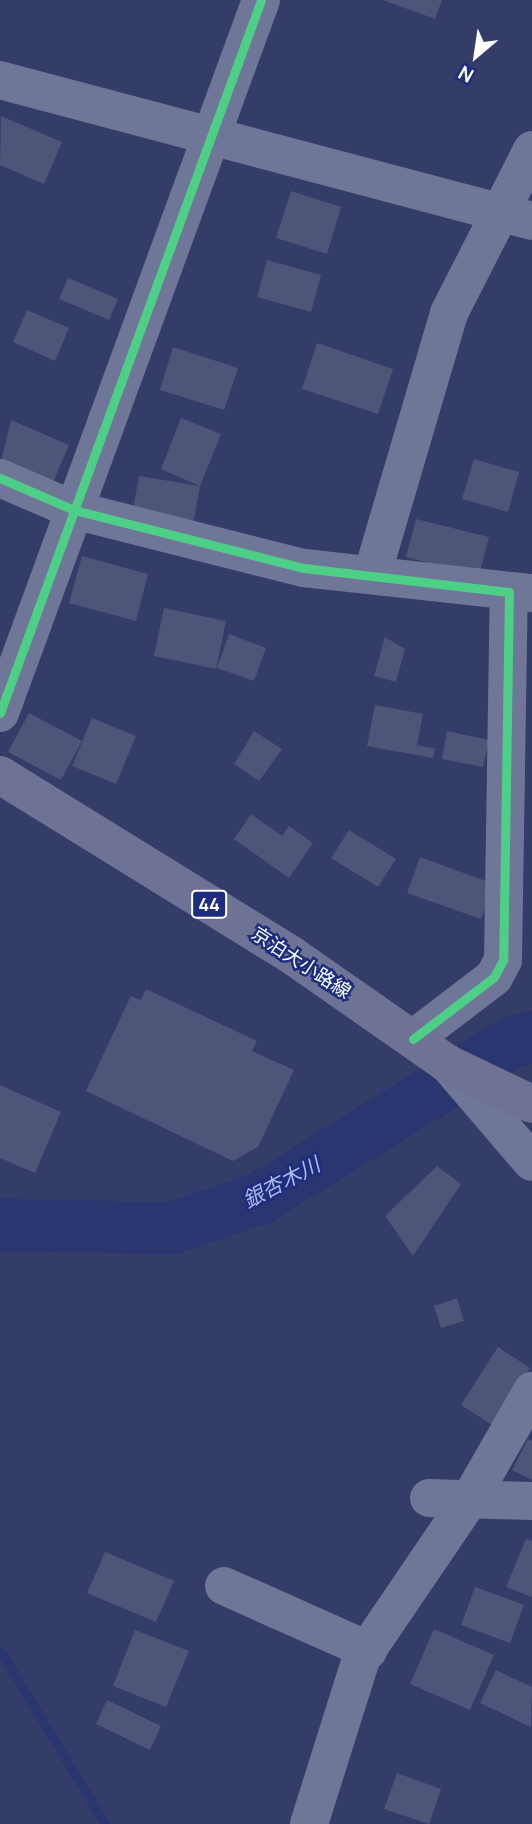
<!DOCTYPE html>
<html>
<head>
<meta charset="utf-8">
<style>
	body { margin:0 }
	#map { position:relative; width:532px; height:1824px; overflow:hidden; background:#343c68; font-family:Manrope,"Noto Sans JP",sans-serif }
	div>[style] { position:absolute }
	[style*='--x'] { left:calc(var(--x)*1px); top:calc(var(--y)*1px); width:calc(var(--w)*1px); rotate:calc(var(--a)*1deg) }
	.stream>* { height:9px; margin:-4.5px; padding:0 4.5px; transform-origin:4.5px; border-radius:4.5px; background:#2a3670 }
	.river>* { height:52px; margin:-26px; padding:0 26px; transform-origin:26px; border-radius:26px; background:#2a3670 }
	.building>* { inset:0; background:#4e5578 }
	.minor>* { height:38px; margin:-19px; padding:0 19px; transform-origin:19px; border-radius:19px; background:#707697 }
	.major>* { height:38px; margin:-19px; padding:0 19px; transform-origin:19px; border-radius:19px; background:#6e7396 }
	.cycleway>* { height:9px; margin:-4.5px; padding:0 4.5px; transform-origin:4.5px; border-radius:4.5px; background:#4dcf88 }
	span { translate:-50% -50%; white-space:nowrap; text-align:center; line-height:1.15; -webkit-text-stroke:5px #1e2d7e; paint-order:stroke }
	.shield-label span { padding:2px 5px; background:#1e2d7e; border:2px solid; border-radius:5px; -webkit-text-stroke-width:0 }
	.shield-label { font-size:18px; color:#fff; font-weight:700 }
	.street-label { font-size:19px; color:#fff }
	.water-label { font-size:21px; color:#adb9ef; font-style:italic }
	.north { position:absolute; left:441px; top:21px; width:70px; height:70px; -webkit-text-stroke:5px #1e2d7e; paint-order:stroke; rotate:209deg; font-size:19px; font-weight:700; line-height:28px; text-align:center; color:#fff }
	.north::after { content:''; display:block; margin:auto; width:24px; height:32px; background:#fff; clip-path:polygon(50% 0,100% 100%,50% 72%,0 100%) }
</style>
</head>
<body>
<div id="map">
	<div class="stream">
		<i style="--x:0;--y:1650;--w:203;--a:58.9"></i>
	</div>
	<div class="river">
		<i style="--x:0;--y:1225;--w:173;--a:1"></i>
		<i style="--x:173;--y:1228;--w:93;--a:-18.8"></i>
		<i style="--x:261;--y:1198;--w:294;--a:-31.8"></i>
		<i style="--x:511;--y:1043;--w:22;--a:-16"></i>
	</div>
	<div class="building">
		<i style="clip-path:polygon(383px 0,442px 0,435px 19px)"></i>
		<i style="clip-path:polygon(1px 116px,62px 142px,44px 184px,0 165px)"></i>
		<i style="clip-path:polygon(291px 191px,341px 207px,327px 254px,276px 238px)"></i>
		<i style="clip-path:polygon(267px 260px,321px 275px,311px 312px,257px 297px)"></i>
		<i style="clip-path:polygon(68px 278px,118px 299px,109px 320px,59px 299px)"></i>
		<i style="clip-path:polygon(27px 310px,69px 328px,55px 361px,13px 342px)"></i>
		<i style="clip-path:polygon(317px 343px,393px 369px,378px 414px,302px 389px)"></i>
		<i style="clip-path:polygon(173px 347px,238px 368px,224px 410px,160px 390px)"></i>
		<i style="clip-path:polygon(181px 418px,221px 434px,200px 486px,192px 530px,131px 520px,139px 476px,200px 486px,161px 469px)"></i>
		<i style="clip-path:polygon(11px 420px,69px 445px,51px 487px,0 465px)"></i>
		<i style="clip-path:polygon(474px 459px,519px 472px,508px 512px,462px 499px)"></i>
		<i style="clip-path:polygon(416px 519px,489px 537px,479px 576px,406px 557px)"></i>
		<i style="clip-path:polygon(82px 556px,148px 574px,136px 621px,69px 603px)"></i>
		<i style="clip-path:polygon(164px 608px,226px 621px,216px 669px,154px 656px)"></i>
		<i style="clip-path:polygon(229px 634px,266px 648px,254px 681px,217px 668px)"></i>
		<i style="clip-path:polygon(385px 637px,405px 649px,396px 682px,374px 676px)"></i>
		<i style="clip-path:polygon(375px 705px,423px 714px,417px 745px,435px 749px,433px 758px,367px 746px)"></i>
		<i style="clip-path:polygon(29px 713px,82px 741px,61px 780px,8px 752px)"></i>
		<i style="clip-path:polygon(92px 718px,136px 736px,116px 784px,72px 766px)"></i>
		<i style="clip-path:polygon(254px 731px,282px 749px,259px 781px,234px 764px)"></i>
		<i style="clip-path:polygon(447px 731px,489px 740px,483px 767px,442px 759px)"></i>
		<i style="clip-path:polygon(251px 814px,282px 836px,289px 826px,313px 843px,289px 878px,234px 839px)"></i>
		<i style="clip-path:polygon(349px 830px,396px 859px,378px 887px,331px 858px)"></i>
		<i style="clip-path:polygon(420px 857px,494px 884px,481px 919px,407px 893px)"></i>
		<i style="clip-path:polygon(146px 989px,257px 1041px,252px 1051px,294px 1070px,258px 1147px,233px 1161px,86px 1091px,131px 996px,141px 1000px)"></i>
		<i style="clip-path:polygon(0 1085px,61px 1112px,35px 1173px,0 1158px)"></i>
		<i style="clip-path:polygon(437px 1166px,461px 1184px,413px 1256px,385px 1216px)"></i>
		<i style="clip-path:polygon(457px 1298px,464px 1321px,441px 1328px,434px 1306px)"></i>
		<i style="clip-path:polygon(498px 1347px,530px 1368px,497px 1428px,461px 1405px)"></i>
		<i style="clip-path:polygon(528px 1439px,532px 1441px,532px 1480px,512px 1470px)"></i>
		<i style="clip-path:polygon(526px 1539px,532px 1541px,532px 1597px,506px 1587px)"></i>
		<i style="clip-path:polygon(105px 1552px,174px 1581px,156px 1622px,87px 1593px)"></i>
		<i style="clip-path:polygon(475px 1587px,524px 1605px,510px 1643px,461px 1625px)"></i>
		<i style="clip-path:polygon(434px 1629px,494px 1655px,470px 1710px,410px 1684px)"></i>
		<i style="clip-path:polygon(135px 1630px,189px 1651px,166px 1707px,113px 1686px)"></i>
		<i style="clip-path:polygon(496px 1670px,532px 1687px,531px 1727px,480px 1703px)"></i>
		<i style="clip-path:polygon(107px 1700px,161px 1726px,150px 1750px,96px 1724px)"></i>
		<i style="clip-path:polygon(397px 1773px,441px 1789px,429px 1824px,384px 1809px)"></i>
	</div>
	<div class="minor">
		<i style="--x:0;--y:80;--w:550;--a:14.84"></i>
		<i style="--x:0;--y:478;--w:81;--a:23.4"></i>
		<i style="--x:74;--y:510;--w:237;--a:14.2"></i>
		<i style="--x:304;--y:568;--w:229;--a:6.3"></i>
		<i style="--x:372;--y:575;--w:273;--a:-73.6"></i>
		<i style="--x:449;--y:313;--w:183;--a:-63"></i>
		<i style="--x:0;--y:713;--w:759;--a:-69.89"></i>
		<i style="--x:413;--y:1039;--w:102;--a:-37.4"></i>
		<i style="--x:494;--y:977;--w:19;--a:-62"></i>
		<i style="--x:503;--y:960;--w:368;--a:-89.1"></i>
		<i style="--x:447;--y:1063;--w:130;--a:49.4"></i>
		<i style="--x:429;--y:1498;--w:103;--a:1.7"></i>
		<i style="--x:224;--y:1586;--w:158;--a:24"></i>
		<i style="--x:309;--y:1824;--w:173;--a:-72.5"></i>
		<i style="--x:361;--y:1659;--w:199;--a:-55.8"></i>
		<i style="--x:473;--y:1494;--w:119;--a:-60.2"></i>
	</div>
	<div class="major">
		<i style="--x:0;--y:775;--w:341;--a:31.7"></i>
		<i style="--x:290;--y:954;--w:190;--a:34.9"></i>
		<i style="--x:446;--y:1063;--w:95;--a:25.5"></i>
	</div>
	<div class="cycleway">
		<i style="--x:0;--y:478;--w:81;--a:23.4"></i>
		<i style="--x:74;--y:510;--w:237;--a:14.2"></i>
		<i style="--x:304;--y:568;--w:206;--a:6.7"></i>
		<i style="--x:509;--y:592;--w:368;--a:90.9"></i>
		<i style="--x:503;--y:960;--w:19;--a:118"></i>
		<i style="--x:494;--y:977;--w:102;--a:142.6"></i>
		<i style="--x:0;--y:713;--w:759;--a:-69.89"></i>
	</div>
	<div class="shield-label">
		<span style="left:209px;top:904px">44</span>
	</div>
	<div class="street-label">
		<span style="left:301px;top:963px;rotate:33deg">京泊大小路線</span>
	</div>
	<div class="water-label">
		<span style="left:281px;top:1182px;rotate:-28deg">銀杏木川</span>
	</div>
	<div class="north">N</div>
</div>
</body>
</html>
